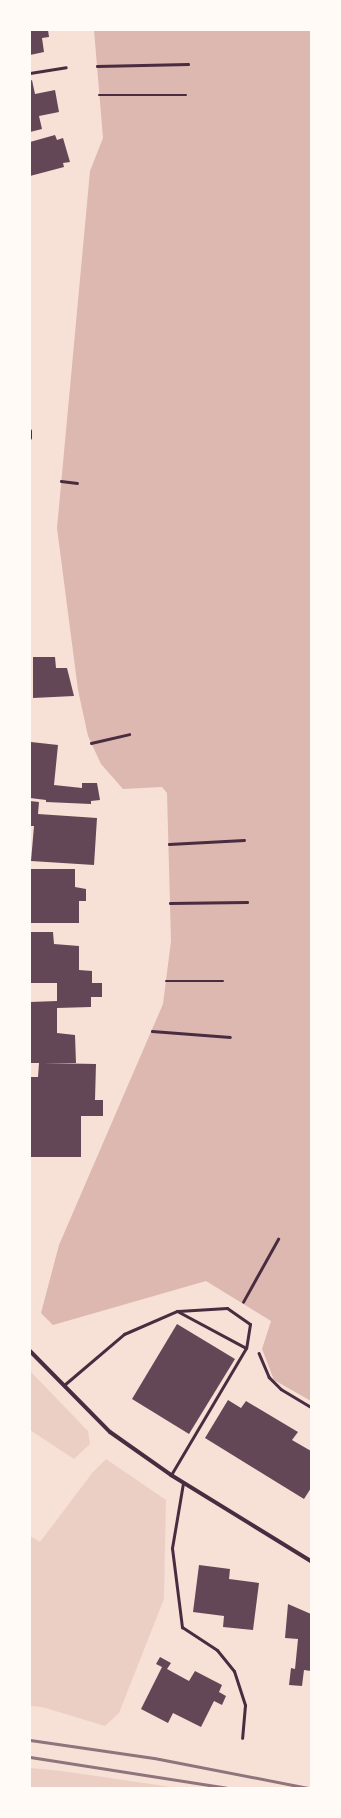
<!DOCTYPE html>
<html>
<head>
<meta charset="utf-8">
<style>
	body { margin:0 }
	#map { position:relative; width:341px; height:1818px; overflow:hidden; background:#f7e1d7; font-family:Inter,sans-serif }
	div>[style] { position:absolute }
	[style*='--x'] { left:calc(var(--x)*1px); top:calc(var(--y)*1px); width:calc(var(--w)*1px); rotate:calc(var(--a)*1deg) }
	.green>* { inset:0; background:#ebcfc5 }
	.water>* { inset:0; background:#dcb8b0 }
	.building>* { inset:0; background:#644757 }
	.path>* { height:2.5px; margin:-1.25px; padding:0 1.25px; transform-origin:1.25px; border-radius:1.25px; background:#4a2c40 }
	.service>* { height:3px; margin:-1.5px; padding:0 1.5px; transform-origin:1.5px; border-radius:1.5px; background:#4a2c40 }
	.minor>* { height:4px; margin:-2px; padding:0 2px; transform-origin:2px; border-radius:2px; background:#4a2c40 }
	.rail>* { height:3px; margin:-1.5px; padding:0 1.5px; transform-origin:1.5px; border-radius:1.5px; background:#8f747c }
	span { translate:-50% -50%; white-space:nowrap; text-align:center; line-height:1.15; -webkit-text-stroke:3.5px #fffaf5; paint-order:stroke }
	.frame { position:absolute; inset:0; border:31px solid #fffaf5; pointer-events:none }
</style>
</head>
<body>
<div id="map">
	<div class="green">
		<i style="clip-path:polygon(30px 1371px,88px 1431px,90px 1444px,74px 1459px,30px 1430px)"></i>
		<i style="clip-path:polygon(106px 1459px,166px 1500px,164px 1599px,119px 1713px,105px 1726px,42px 1707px,30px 1706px,30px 1536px,40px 1542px,93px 1472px)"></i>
		<i style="clip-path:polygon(30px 1768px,62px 1771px,178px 1788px,30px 1788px)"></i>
	</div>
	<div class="water">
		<i style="clip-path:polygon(94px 30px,311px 30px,311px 1401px,274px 1380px,262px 1349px,271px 1321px,206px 1281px,53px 1325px,41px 1313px,59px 1245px,163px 1004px,171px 941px,167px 793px,162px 787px,123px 789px,101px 764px,88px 736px,78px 690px,57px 528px,90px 171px,103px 138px)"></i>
	</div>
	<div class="building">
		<i style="clip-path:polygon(30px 30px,48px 30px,49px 37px,42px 38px,44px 52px,30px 55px)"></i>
		<i style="clip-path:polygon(32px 80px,35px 94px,55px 90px,59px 112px,39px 116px,42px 129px,30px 132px,30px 81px)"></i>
		<i style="clip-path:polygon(55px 135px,57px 140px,63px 138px,70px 162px,63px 163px,64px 167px,30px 176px,30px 142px)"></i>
		<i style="clip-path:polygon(33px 657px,55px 657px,56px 668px,67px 668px,74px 696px,33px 698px)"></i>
		<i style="clip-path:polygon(31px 742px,58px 745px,54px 785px,82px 788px,82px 783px,97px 783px,100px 800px,91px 801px,91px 804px,46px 802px,46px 800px,30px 798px)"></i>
		<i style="clip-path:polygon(30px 801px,39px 802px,38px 814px,97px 818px,94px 865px,31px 861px,34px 826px,30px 826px)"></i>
		<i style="clip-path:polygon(30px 869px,75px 869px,75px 887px,86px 889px,86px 901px,79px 901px,79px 923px,30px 923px)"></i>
		<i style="clip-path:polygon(30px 932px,53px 932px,54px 944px,79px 946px,79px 970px,92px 971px,92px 983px,102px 983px,102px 997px,91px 997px,91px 1007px,57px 1008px,57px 1033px,75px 1035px,76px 1063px,43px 1063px,96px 1064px,95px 1100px,103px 1100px,103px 1116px,81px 1116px,81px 1157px,30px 1157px,30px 1077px,38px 1077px,39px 1063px,30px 1063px,30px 1002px,57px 1001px,57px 983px,30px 983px)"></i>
		<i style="clip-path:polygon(177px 1324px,235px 1359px,189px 1434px,132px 1399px)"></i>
		<i style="clip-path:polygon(228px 1400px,241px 1408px,246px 1401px,298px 1432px,292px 1440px,311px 1451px,311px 1488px,304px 1499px,205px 1438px)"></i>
		<i style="clip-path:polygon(199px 1565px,230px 1569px,229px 1579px,259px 1583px,253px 1630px,223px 1627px,224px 1616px,193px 1612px)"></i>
		<i style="clip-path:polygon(288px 1604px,311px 1614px,311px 1671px,304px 1670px,302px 1686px,289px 1685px,291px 1668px,295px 1669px,298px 1639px,285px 1638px)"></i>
		<i style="clip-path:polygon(160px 1657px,171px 1663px,167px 1669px,189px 1681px,195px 1671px,222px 1685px,219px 1692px,226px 1696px,222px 1705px,214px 1701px,201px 1727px,173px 1713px,168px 1723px,141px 1709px,162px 1667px,156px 1664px)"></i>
	</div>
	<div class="path">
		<i style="--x:97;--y:66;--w:91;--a:-1.3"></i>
		<i style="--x:30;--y:73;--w:36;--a:-9"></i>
		<i style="--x:99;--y:95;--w:87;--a:0"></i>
		<i style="--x:61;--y:481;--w:16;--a:7"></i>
		<i style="--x:91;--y:743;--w:39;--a:-13"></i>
		<i style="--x:169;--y:844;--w:75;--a:-3.1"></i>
		<i style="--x:170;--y:903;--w:77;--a:-0.7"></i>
		<i style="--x:166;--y:981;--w:57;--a:0"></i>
		<i style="--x:152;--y:1031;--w:78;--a:4.4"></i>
		<i style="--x:243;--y:1302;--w:72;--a:-60.9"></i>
		<i style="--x:259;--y:1353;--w:26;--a:67"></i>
		<i style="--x:269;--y:1377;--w:17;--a:45"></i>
		<i style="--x:281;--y:1389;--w:35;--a:31"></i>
	</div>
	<div class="service">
		<i style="--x:178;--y:1311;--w:49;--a:-3.5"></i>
		<i style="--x:227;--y:1308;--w:28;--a:35"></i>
		<i style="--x:250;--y:1324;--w:24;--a:99"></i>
		<i style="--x:64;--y:1385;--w:79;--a:-40.4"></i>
		<i style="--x:124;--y:1334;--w:58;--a:-23.5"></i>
		<i style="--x:177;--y:1311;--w:78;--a:28.2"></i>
		<i style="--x:246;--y:1348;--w:147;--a:120.6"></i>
		<i style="--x:183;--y:1483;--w:66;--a:99.6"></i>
		<i style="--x:172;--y:1548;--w:80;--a:82.8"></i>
		<i style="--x:182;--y:1627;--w:42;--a:33.3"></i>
		<i style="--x:217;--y:1650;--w:27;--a:51"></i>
		<i style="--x:234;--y:1671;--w:36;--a:72"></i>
		<i style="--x:245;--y:1705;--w:33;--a:95"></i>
	</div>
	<div class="minor">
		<i style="--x:30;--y:431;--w:7;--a:90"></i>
		<i style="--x:30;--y:1351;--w:114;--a:45.4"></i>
		<i style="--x:110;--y:1432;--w:75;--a:35.2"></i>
		<i style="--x:171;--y:1475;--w:164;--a:31.6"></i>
	</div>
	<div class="rail">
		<i style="--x:30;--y:1740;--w:125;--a:8.3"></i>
		<i style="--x:154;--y:1758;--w:157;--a:11"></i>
		<i style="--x:30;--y:1757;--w:199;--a:8.9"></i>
	</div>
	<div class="frame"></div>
</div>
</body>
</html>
